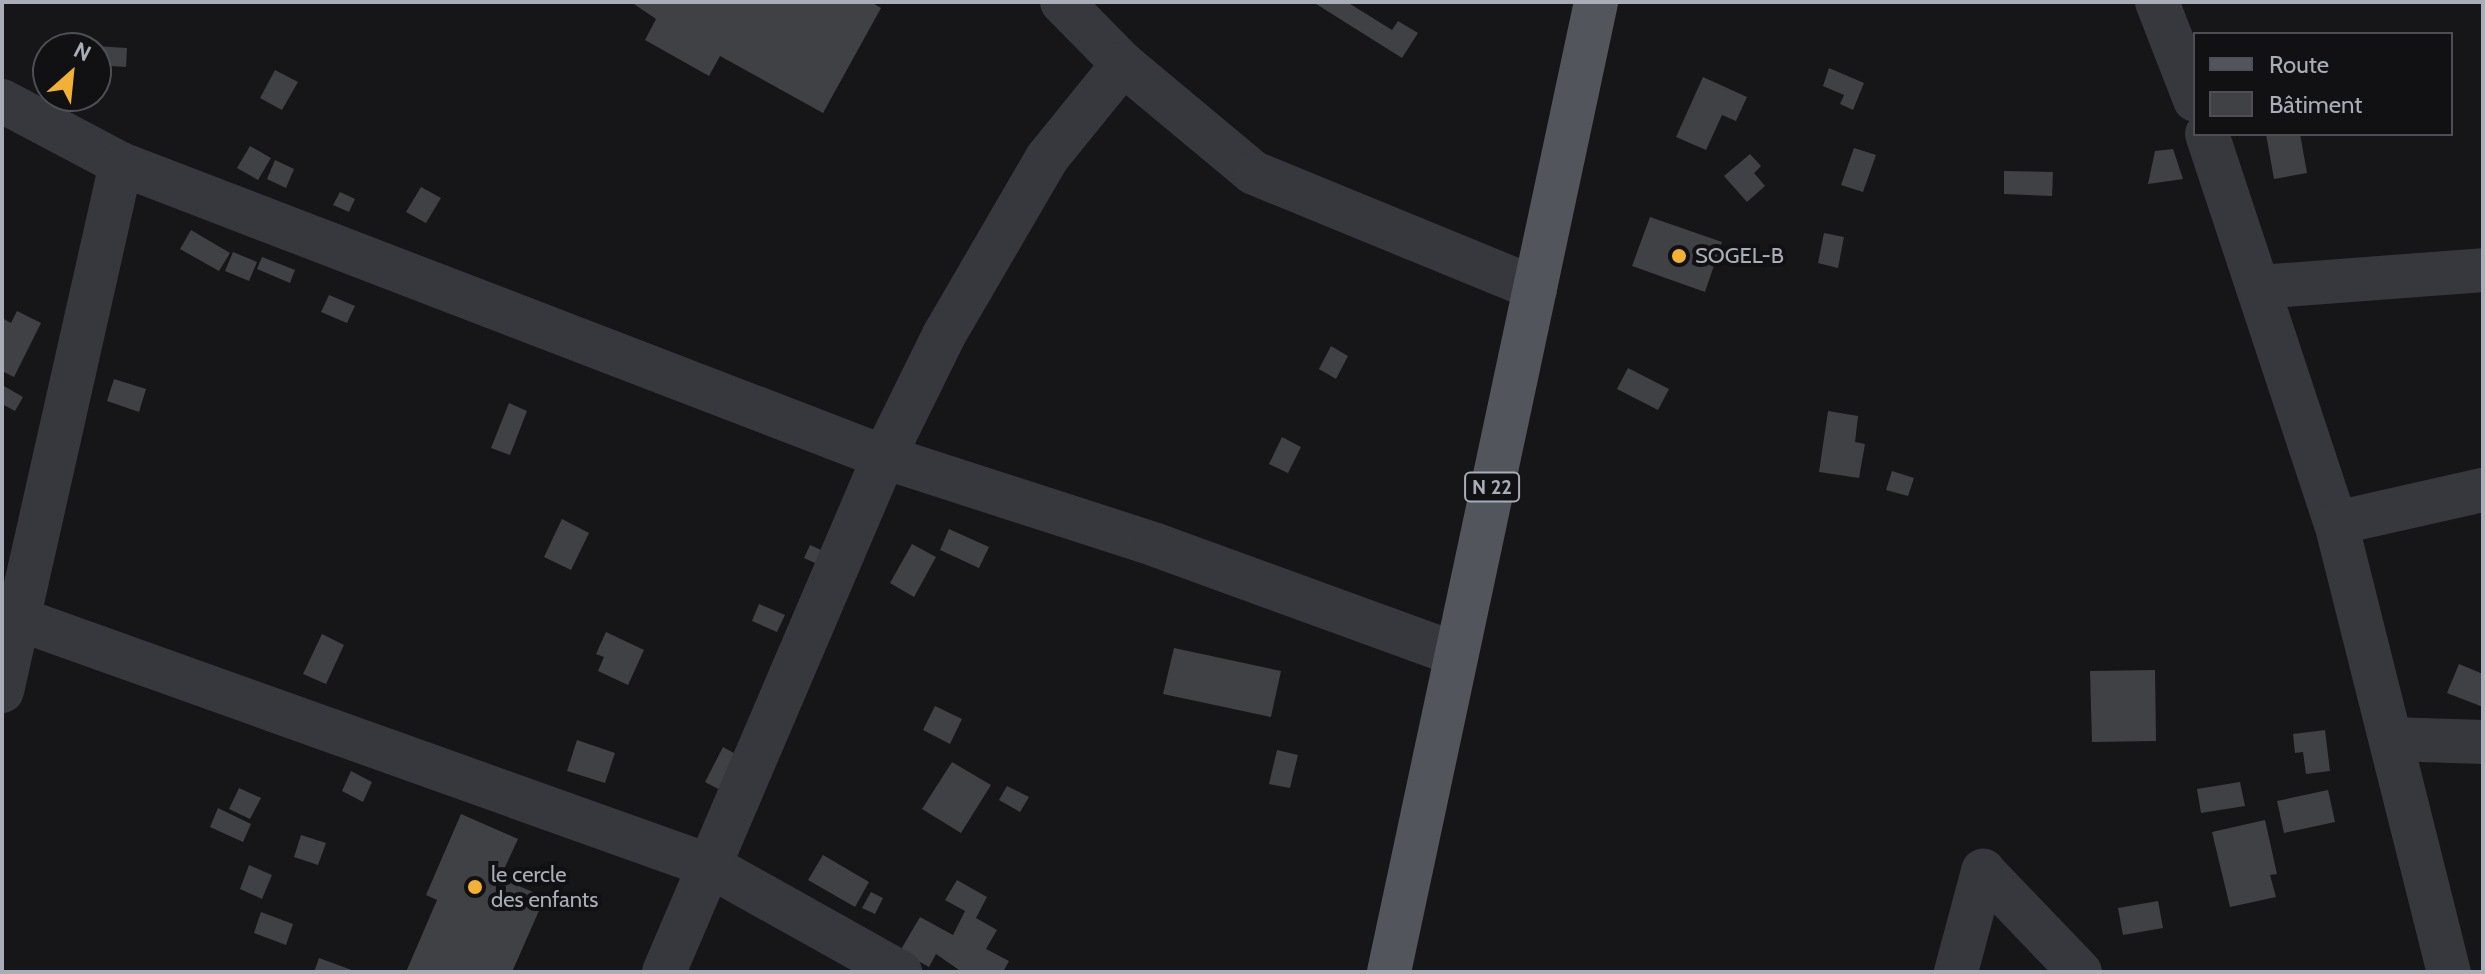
<!DOCTYPE html>
<html>
<head>
<meta charset="utf-8">
<style>
	body { margin:0 }
	#map { position:relative; width:2485px; height:974px; overflow:hidden; background:#161618; font-family:Cabin,sans-serif }
	div>[style] { position:absolute }
	[style*='--x'] { left:calc(var(--x)*1px); top:calc(var(--y)*1px); width:calc(var(--w)*1px); rotate:calc(var(--a)*1deg) }
	.building>* { inset:0; background:#404145 }
	.street>* { height:44px; margin:-22px; padding:0 22px; transform-origin:22px; border-radius:22px; background:#37383d }
	.primary>* { height:44px; margin:-22px; padding:0 22px; transform-origin:22px; border-radius:22px; background:#53555c }
	.dots>* { width:22px; height:22px; translate:-50% -50%; box-sizing:border-box; border:4px solid #111113; border-radius:50% }
	span { translate:-50% -50%; white-space:nowrap; text-align:center; line-height:1.15; -webkit-text-stroke:8px #111113; paint-order:stroke }
	.shield-label span { padding:2px 6px; background:#111113; border:2px solid; border-radius:6px; -webkit-text-stroke-width:0 }
	.shield-label { font-size:20px; color:#a8adb8; font-weight:700 }
	.poi-label { font-size:22px; color:#a8adb8 }
	.left { translate:0 -50%; text-align:left }
	.frame { position:absolute; inset:0; border:4px solid #a8adb8; pointer-events:none }
	.legend { position:absolute; left:2193px; top:32px; width:260px; height:104px; box-sizing:border-box; background:#111113; border:2px solid #4d4f55; margin:0; padding:10px 14px; list-style:none; font-size:24px; color:#a8adb8 }
	.legend li { display:flex; align-items:center; gap:16px; height:40px }
	.legend b { width:40px; border:2px solid #4d4f55 }
	.north { position:absolute; left:32px; top:32px; width:80px; height:80px; box-sizing:border-box; background:#111113; border:2px solid #4d4f55; border-radius:50%; rotate:27deg; font-size:22px; font-weight:700; line-height:32px; text-align:center; color:#a8adb8 }
	.north::after { content:''; display:block; margin:auto; width:28px; height:36px; background:#f2b134; clip-path:polygon(50% 0,100% 100%,50% 72%,0 100%) }
</style>
</head>
<body>
<div id="map">
	<div class="building">
		<i style="clip-path:polygon(631px 2px,871px 2px,881px 8px,823px 113px,720px 56px,709px 76px,645px 40px,656px 19px)"></i>
		<i style="clip-path:polygon(1313px 2px,1347px 2px,1392px 30px,1398px 21px,1418px 33px,1402px 58px)"></i>
		<i style="clip-path:polygon(96px 46px,127px 48px,126px 67px,96px 65px)"></i>
		<i style="clip-path:polygon(1829px 68px,1864px 83px,1853px 110px,1840px 104px,1844px 95px,1823px 86px)"></i>
		<i style="clip-path:polygon(275px 70px,298px 82px,282px 110px,260px 98px)"></i>
		<i style="clip-path:polygon(1703px 77px,1747px 97px,1736px 121px,1722px 115px,1706px 150px,1676px 137px)"></i>
		<i style="clip-path:polygon(2266px 134px,2300px 134px,2307px 173px,2274px 179px)"></i>
		<i style="clip-path:polygon(250px 146px,271px 158px,258px 180px,237px 168px)"></i>
		<i style="clip-path:polygon(1854px 148px,1876px 155px,1863px 192px,1841px 185px)"></i>
		<i style="clip-path:polygon(2173px 149px,2183px 179px,2148px 184px,2155px 151px)"></i>
		<i style="clip-path:polygon(1750px 154px,1761px 166px,1754px 173px,1765px 186px,1747px 202px,1724px 176px)"></i>
		<i style="clip-path:polygon(275px 160px,294px 169px,286px 188px,267px 179px)"></i>
		<i style="clip-path:polygon(2004px 171px,2053px 172px,2052px 196px,2004px 194px)"></i>
		<i style="clip-path:polygon(421px 187px,441px 198px,426px 223px,406px 212px)"></i>
		<i style="clip-path:polygon(340px 192px,355px 199px,349px 212px,333px 205px)"></i>
		<i style="clip-path:polygon(1650px 217px,1722px 242px,1705px 292px,1632px 266px)"></i>
		<i style="clip-path:polygon(191px 230px,230px 253px,219px 271px,180px 249px)"></i>
		<i style="clip-path:polygon(1824px 233px,1844px 237px,1838px 268px,1818px 263px)"></i>
		<i style="clip-path:polygon(233px 252px,257px 262px,249px 281px,225px 271px)"></i>
		<i style="clip-path:polygon(262px 257px,295px 270px,290px 283px,257px 269px)"></i>
		<i style="clip-path:polygon(329px 295px,355px 306px,347px 323px,321px 312px)"></i>
		<i style="clip-path:polygon(17px 311px,41px 323px,14px 377px,2px 371px,2px 318px,11px 323px)"></i>
		<i style="clip-path:polygon(1331px 346px,1348px 356px,1336px 379px,1319px 369px)"></i>
		<i style="clip-path:polygon(1628px 368px,1669px 389px,1658px 410px,1617px 389px)"></i>
		<i style="clip-path:polygon(114px 379px,146px 389px,139px 412px,107px 401px)"></i>
		<i style="clip-path:polygon(2px 385px,23px 397px,15px 411px,2px 404px)"></i>
		<i style="clip-path:polygon(509px 403px,527px 411px,510px 455px,491px 448px)"></i>
		<i style="clip-path:polygon(1828px 411px,1858px 416px,1855px 442px,1865px 444px,1859px 478px,1819px 472px)"></i>
		<i style="clip-path:polygon(1282px 437px,1301px 447px,1288px 473px,1269px 464px)"></i>
		<i style="clip-path:polygon(1892px 471px,1914px 478px,1908px 496px,1886px 490px)"></i>
		<i style="clip-path:polygon(562px 519px,589px 533px,571px 570px,544px 557px)"></i>
		<i style="clip-path:polygon(949px 529px,989px 547px,979px 568px,940px 550px)"></i>
		<i style="clip-path:polygon(912px 544px,936px 557px,914px 597px,890px 583px)"></i>
		<i style="clip-path:polygon(810px 545px,832px 555px,826px 568px,804px 558px)"></i>
		<i style="clip-path:polygon(759px 604px,785px 615px,777px 632px,752px 621px)"></i>
		<i style="clip-path:polygon(606px 632px,644px 650px,628px 685px,598px 671px,604px 657px,596px 654px)"></i>
		<i style="clip-path:polygon(322px 634px,344px 645px,326px 684px,303px 674px)"></i>
		<i style="clip-path:polygon(1174px 648px,1281px 671px,1271px 717px,1163px 694px)"></i>
		<i style="clip-path:polygon(2459px 664px,2483px 674px,2483px 707px,2447px 693px)"></i>
		<i style="clip-path:polygon(2155px 670px,2156px 741px,2092px 742px,2090px 671px)"></i>
		<i style="clip-path:polygon(935px 706px,962px 719px,950px 744px,923px 730px)"></i>
		<i style="clip-path:polygon(2325px 730px,2330px 771px,2306px 774px,2303px 752px,2295px 753px,2293px 734px)"></i>
		<i style="clip-path:polygon(577px 740px,615px 753px,605px 783px,567px 771px)"></i>
		<i style="clip-path:polygon(723px 747px,741px 757px,722px 791px,705px 782px)"></i>
		<i style="clip-path:polygon(1277px 750px,1298px 755px,1290px 788px,1269px 784px)"></i>
		<i style="clip-path:polygon(952px 762px,991px 785px,961px 833px,922px 809px)"></i>
		<i style="clip-path:polygon(351px 771px,372px 782px,363px 802px,342px 791px)"></i>
		<i style="clip-path:polygon(2240px 782px,2245px 806px,2201px 813px,2197px 789px)"></i>
		<i style="clip-path:polygon(1007px 786px,1029px 797px,1020px 812px,999px 800px)"></i>
		<i style="clip-path:polygon(239px 788px,261px 798px,250px 819px,229px 809px)"></i>
		<i style="clip-path:polygon(2328px 790px,2335px 822px,2284px 833px,2277px 801px)"></i>
		<i style="clip-path:polygon(218px 808px,251px 824px,243px 842px,210px 827px)"></i>
		<i style="clip-path:polygon(461px 814px,518px 839px,500px 878px,545px 897px,512px 972px,406px 972px,437px 900px,426px 895px)"></i>
		<i style="clip-path:polygon(2265px 820px,2277px 874px,2270px 875px,2276px 897px,2230px 907px,2212px 832px)"></i>
		<i style="clip-path:polygon(301px 835px,326px 843px,318px 865px,294px 857px)"></i>
		<i style="clip-path:polygon(823px 855px,869px 882px,855px 907px,808px 880px)"></i>
		<i style="clip-path:polygon(249px 865px,272px 875px,262px 899px,240px 889px)"></i>
		<i style="clip-path:polygon(957px 880px,987px 897px,976px 918px,997px 930px,986px 949px,1009px 961px,1003px 972px,962px 972px,936px 954px,929px 967px,900px 951px,920px 917px,953px 935px,965px 911px,945px 900px)"></i>
		<i style="clip-path:polygon(871px 892px,883px 898px,875px 914px,862px 908px)"></i>
		<i style="clip-path:polygon(2158px 901px,2163px 928px,2123px 935px,2118px 908px)"></i>
		<i style="clip-path:polygon(261px 912px,293px 924px,286px 945px,254px 933px)"></i>
		<i style="clip-path:polygon(319px 958px,357px 972px,314px 972px)"></i>
	</div>
	<div class="street">
		<i style="--x:1062;--y:2;--w:87;--a:45.5"></i>
		<i style="--x:2157;--y:2;--w:105;--a:68.8"></i>
		<i style="--x:2;--y:101;--w:135;--a:27.9"></i>
		<i style="--x:121;--y:164;--w:817;--a:21.01"></i>
		<i style="--x:884;--y:457;--w:286;--a:17.9"></i>
		<i style="--x:1156;--y:545;--w:318;--a:20"></i>
		<i style="--x:2207;--y:134;--w:410;--a:71.7"></i>
		<i style="--x:2336;--y:523;--w:463;--a:75.9"></i>
		<i style="--x:2259;--y:287;--w:225;--a:-4.3"></i>
		<i style="--x:2336;--y:523;--w:151;--a:-12.7"></i>
		<i style="--x:2;--y:613;--w:752;--a:19.66"></i>
		<i style="--x:710;--y:866;--w:218;--a:29.2"></i>
		<i style="--x:2;--y:691;--w:540;--a:-77.28"></i>
		<i style="--x:2391;--y:739;--w:92;--a:1.9"></i>
		<i style="--x:1983;--y:871;--w:140;--a:46.2"></i>
		<i style="--x:664;--y:972;--w:560;--a:-66.87"></i>
		<i style="--x:884;--y:457;--w:136;--a:-63.8"></i>
		<i style="--x:944;--y:335;--w:205;--a:-59.8"></i>
		<i style="--x:1047;--y:158;--w:121;--a:-51"></i>
		<i style="--x:1123;--y:64;--w:170;--a:39.8"></i>
		<i style="--x:1254;--y:173;--w:304;--a:22.3"></i>
		<i style="--x:1956;--y:972;--w:105;--a:-75"></i>
	</div>
	<div class="primary">
		<i style="--x:1389;--y:972;--w:992;--a:-77.95"></i>
	</div>
	<div class="dots">
		<i style="left:1679px;top:256px;background:#f2b134"></i>
		<i style="left:475px;top:887px;background:#f2b134"></i>
	</div>
	<div class="shield-label">
		<span style="left:1492px;top:487px">N 22</span>
	</div>
	<div class="poi-label">
		<span class="left" style="left:1695px;top:256px">SOGEL-B</span>
		<span class="left" style="left:491px;top:887px">le cercle<br>des enfants</span>
	</div>
	<div class="frame"></div>
	<ul class="legend">
	<li><b style="height:10px;background:#53555c"></b>Route</li>
	<li><b style="height:22px;background:#404145"></b>Bâtiment</li>
	</ul>
	<div class="north">N</div>
</div>
</body>
</html>
